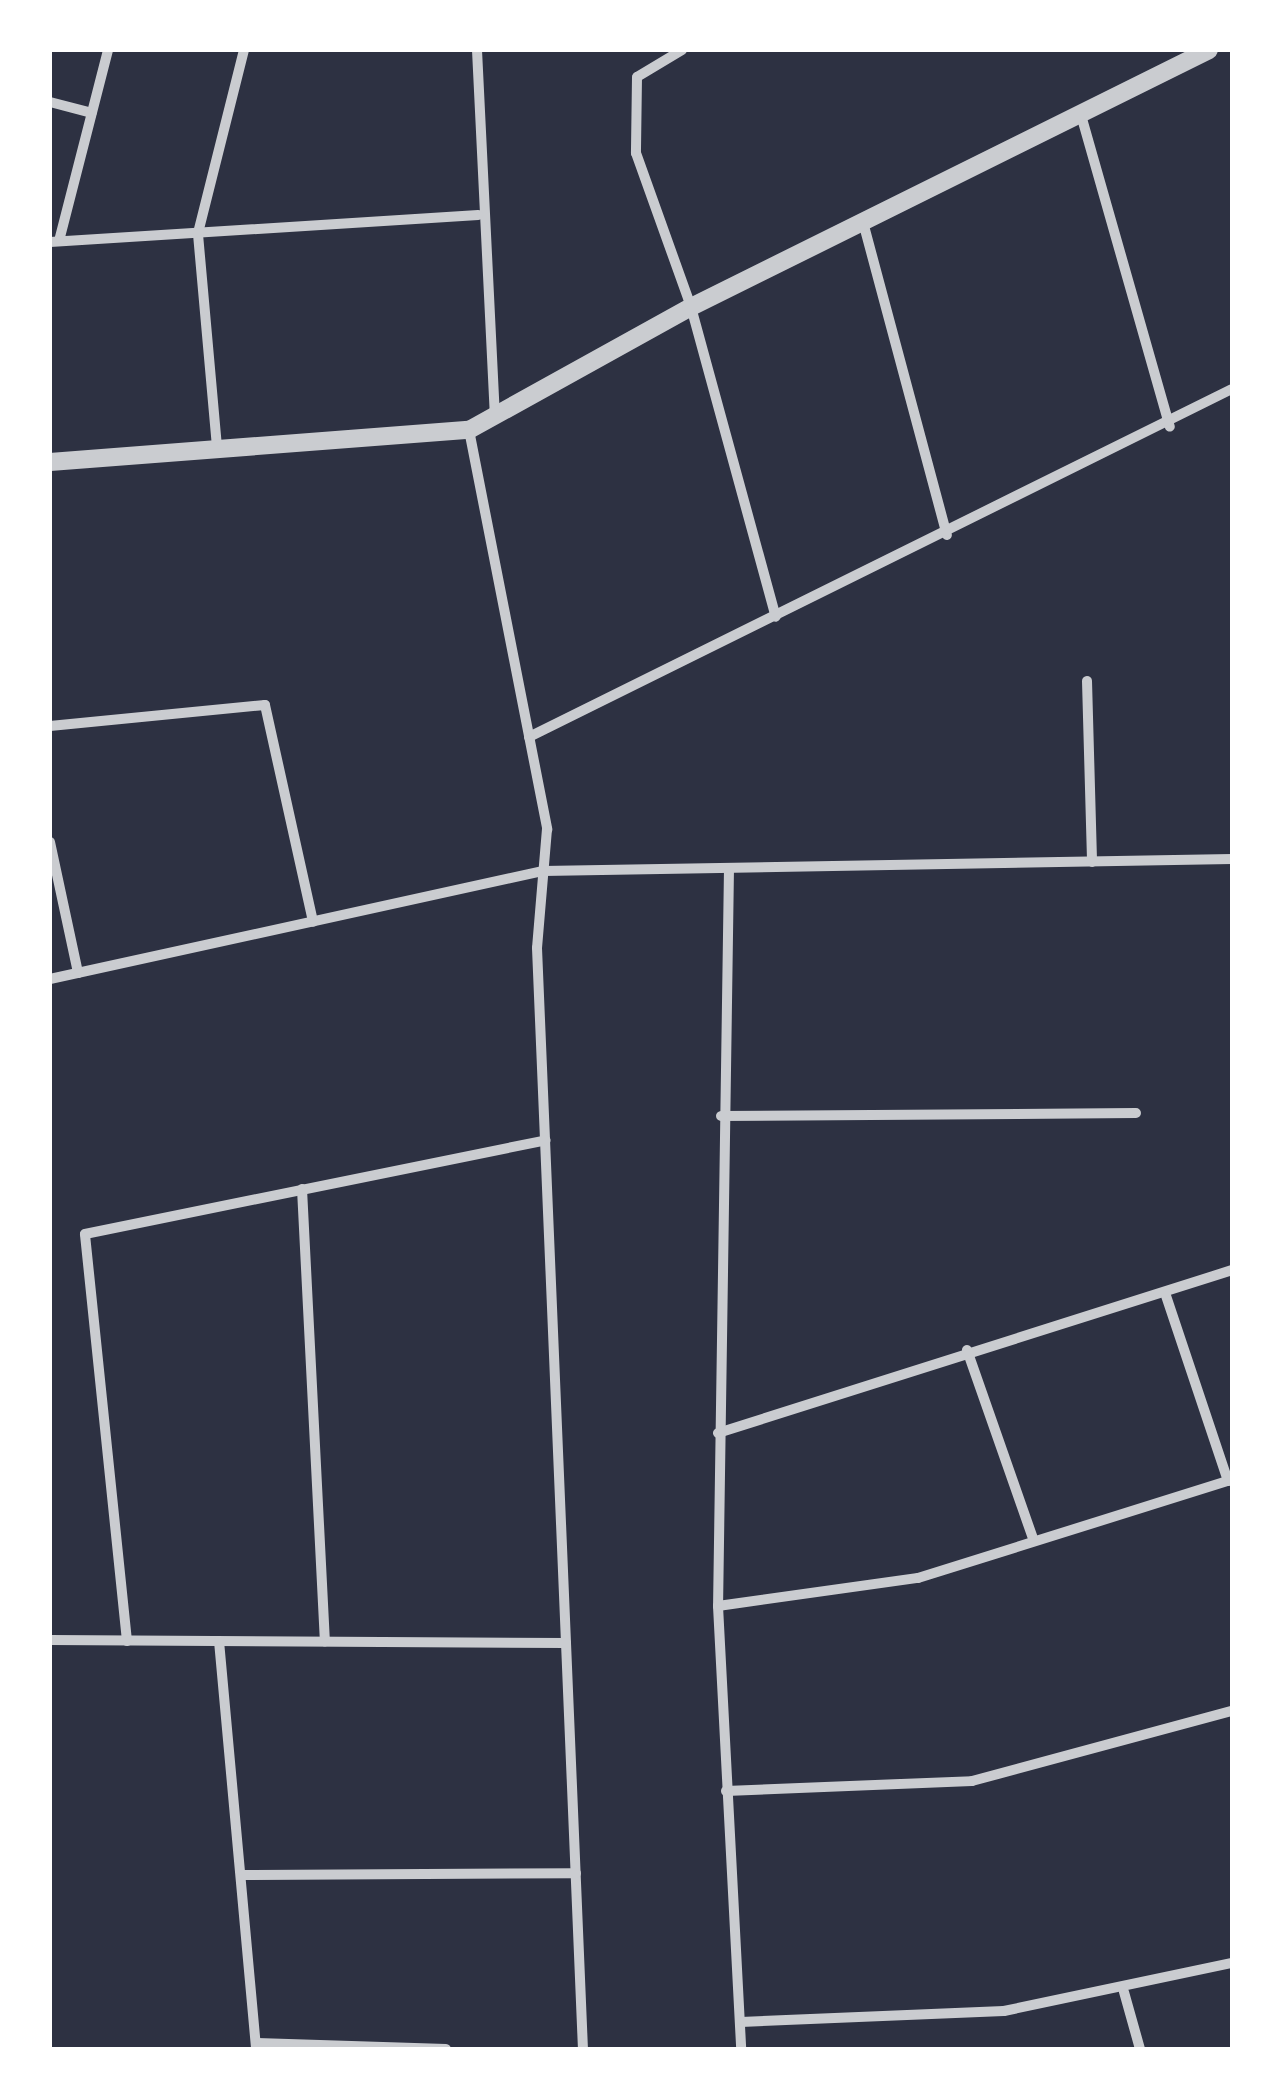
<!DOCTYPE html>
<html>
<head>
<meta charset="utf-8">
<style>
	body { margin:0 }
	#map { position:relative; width:1282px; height:2099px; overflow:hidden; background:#2d3142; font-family:Mulish,sans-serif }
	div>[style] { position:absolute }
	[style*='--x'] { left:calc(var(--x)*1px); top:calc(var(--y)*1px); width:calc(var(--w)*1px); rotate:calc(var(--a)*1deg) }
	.minor>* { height:10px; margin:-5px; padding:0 5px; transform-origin:5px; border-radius:5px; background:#caccd0 }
	.tertiary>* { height:18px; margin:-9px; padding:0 9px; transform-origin:9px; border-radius:9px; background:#caccd0 }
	span { translate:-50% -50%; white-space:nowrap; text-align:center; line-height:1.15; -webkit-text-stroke:8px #fff; paint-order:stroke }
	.frame { position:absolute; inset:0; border:52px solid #fff; pointer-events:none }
</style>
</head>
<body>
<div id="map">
	<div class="minor">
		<i style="--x:477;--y:50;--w:368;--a:87.2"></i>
		<i style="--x:682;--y:50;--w:52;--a:149"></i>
		<i style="--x:637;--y:77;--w:76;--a:90.8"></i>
		<i style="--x:636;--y:153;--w:164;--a:70.3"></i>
		<i style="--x:691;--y:307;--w:321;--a:74.7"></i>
		<i style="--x:50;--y:102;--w:43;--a:14.7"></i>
		<i style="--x:1081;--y:115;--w:324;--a:74.1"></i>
		<i style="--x:863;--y:222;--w:324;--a:75"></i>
		<i style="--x:59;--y:241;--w:197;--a:-75.6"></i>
		<i style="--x:50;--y:242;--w:429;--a:-3.6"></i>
		<i style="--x:469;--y:430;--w:407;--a:78.9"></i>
		<i style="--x:547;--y:829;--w:119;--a:94.8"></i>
		<i style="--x:537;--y:948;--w:1102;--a:87.61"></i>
		<i style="--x:217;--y:447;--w:215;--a:-95.1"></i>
		<i style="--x:198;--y:233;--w:189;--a:-75.9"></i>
		<i style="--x:1087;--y:681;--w:181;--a:88.4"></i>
		<i style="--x:50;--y:726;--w:216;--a:-5.6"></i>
		<i style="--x:265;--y:705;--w:222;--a:77.5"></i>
		<i style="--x:529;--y:737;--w:784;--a:-26.34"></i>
		<i style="--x:50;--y:842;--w:134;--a:77.9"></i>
		<i style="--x:729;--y:868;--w:738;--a:90.85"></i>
		<i style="--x:718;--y:1606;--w:444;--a:87"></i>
		<i style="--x:50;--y:979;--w:505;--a:-12.36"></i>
		<i style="--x:543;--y:871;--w:689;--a:-1"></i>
		<i style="--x:721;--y:1116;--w:415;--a:-0.4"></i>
		<i style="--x:302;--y:1189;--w:453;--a:87.1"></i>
		<i style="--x:967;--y:1350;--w:202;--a:70.7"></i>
		<i style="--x:718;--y:1433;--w:539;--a:-17.59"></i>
		<i style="--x:718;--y:1606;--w:202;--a:-8"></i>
		<i style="--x:918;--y:1578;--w:325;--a:-17.4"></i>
		<i style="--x:1228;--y:1481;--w:195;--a:-108.5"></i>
		<i style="--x:50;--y:1640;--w:516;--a:0.33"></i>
		<i style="--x:127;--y:1641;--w:409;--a:-95.9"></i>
		<i style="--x:85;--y:1234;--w:470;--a:-11.5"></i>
		<i style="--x:219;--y:1641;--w:410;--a:84.8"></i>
		<i style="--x:726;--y:1791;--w:246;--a:-2.3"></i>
		<i style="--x:972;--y:1781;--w:269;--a:-15.1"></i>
		<i style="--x:242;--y:1875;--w:334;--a:-0.3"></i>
		<i style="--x:1124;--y:1992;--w:59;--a:74.3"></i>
		<i style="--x:741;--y:2022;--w:263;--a:-2.4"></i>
		<i style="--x:1004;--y:2011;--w:233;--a:-11.9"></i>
		<i style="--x:257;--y:2043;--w:189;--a:1.8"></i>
	</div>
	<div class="tertiary">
		<i style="--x:50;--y:462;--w:420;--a:-4.4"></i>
		<i style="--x:469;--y:430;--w:254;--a:-29"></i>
		<i style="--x:691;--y:307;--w:578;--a:-26.39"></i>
	</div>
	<div class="frame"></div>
</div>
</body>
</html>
